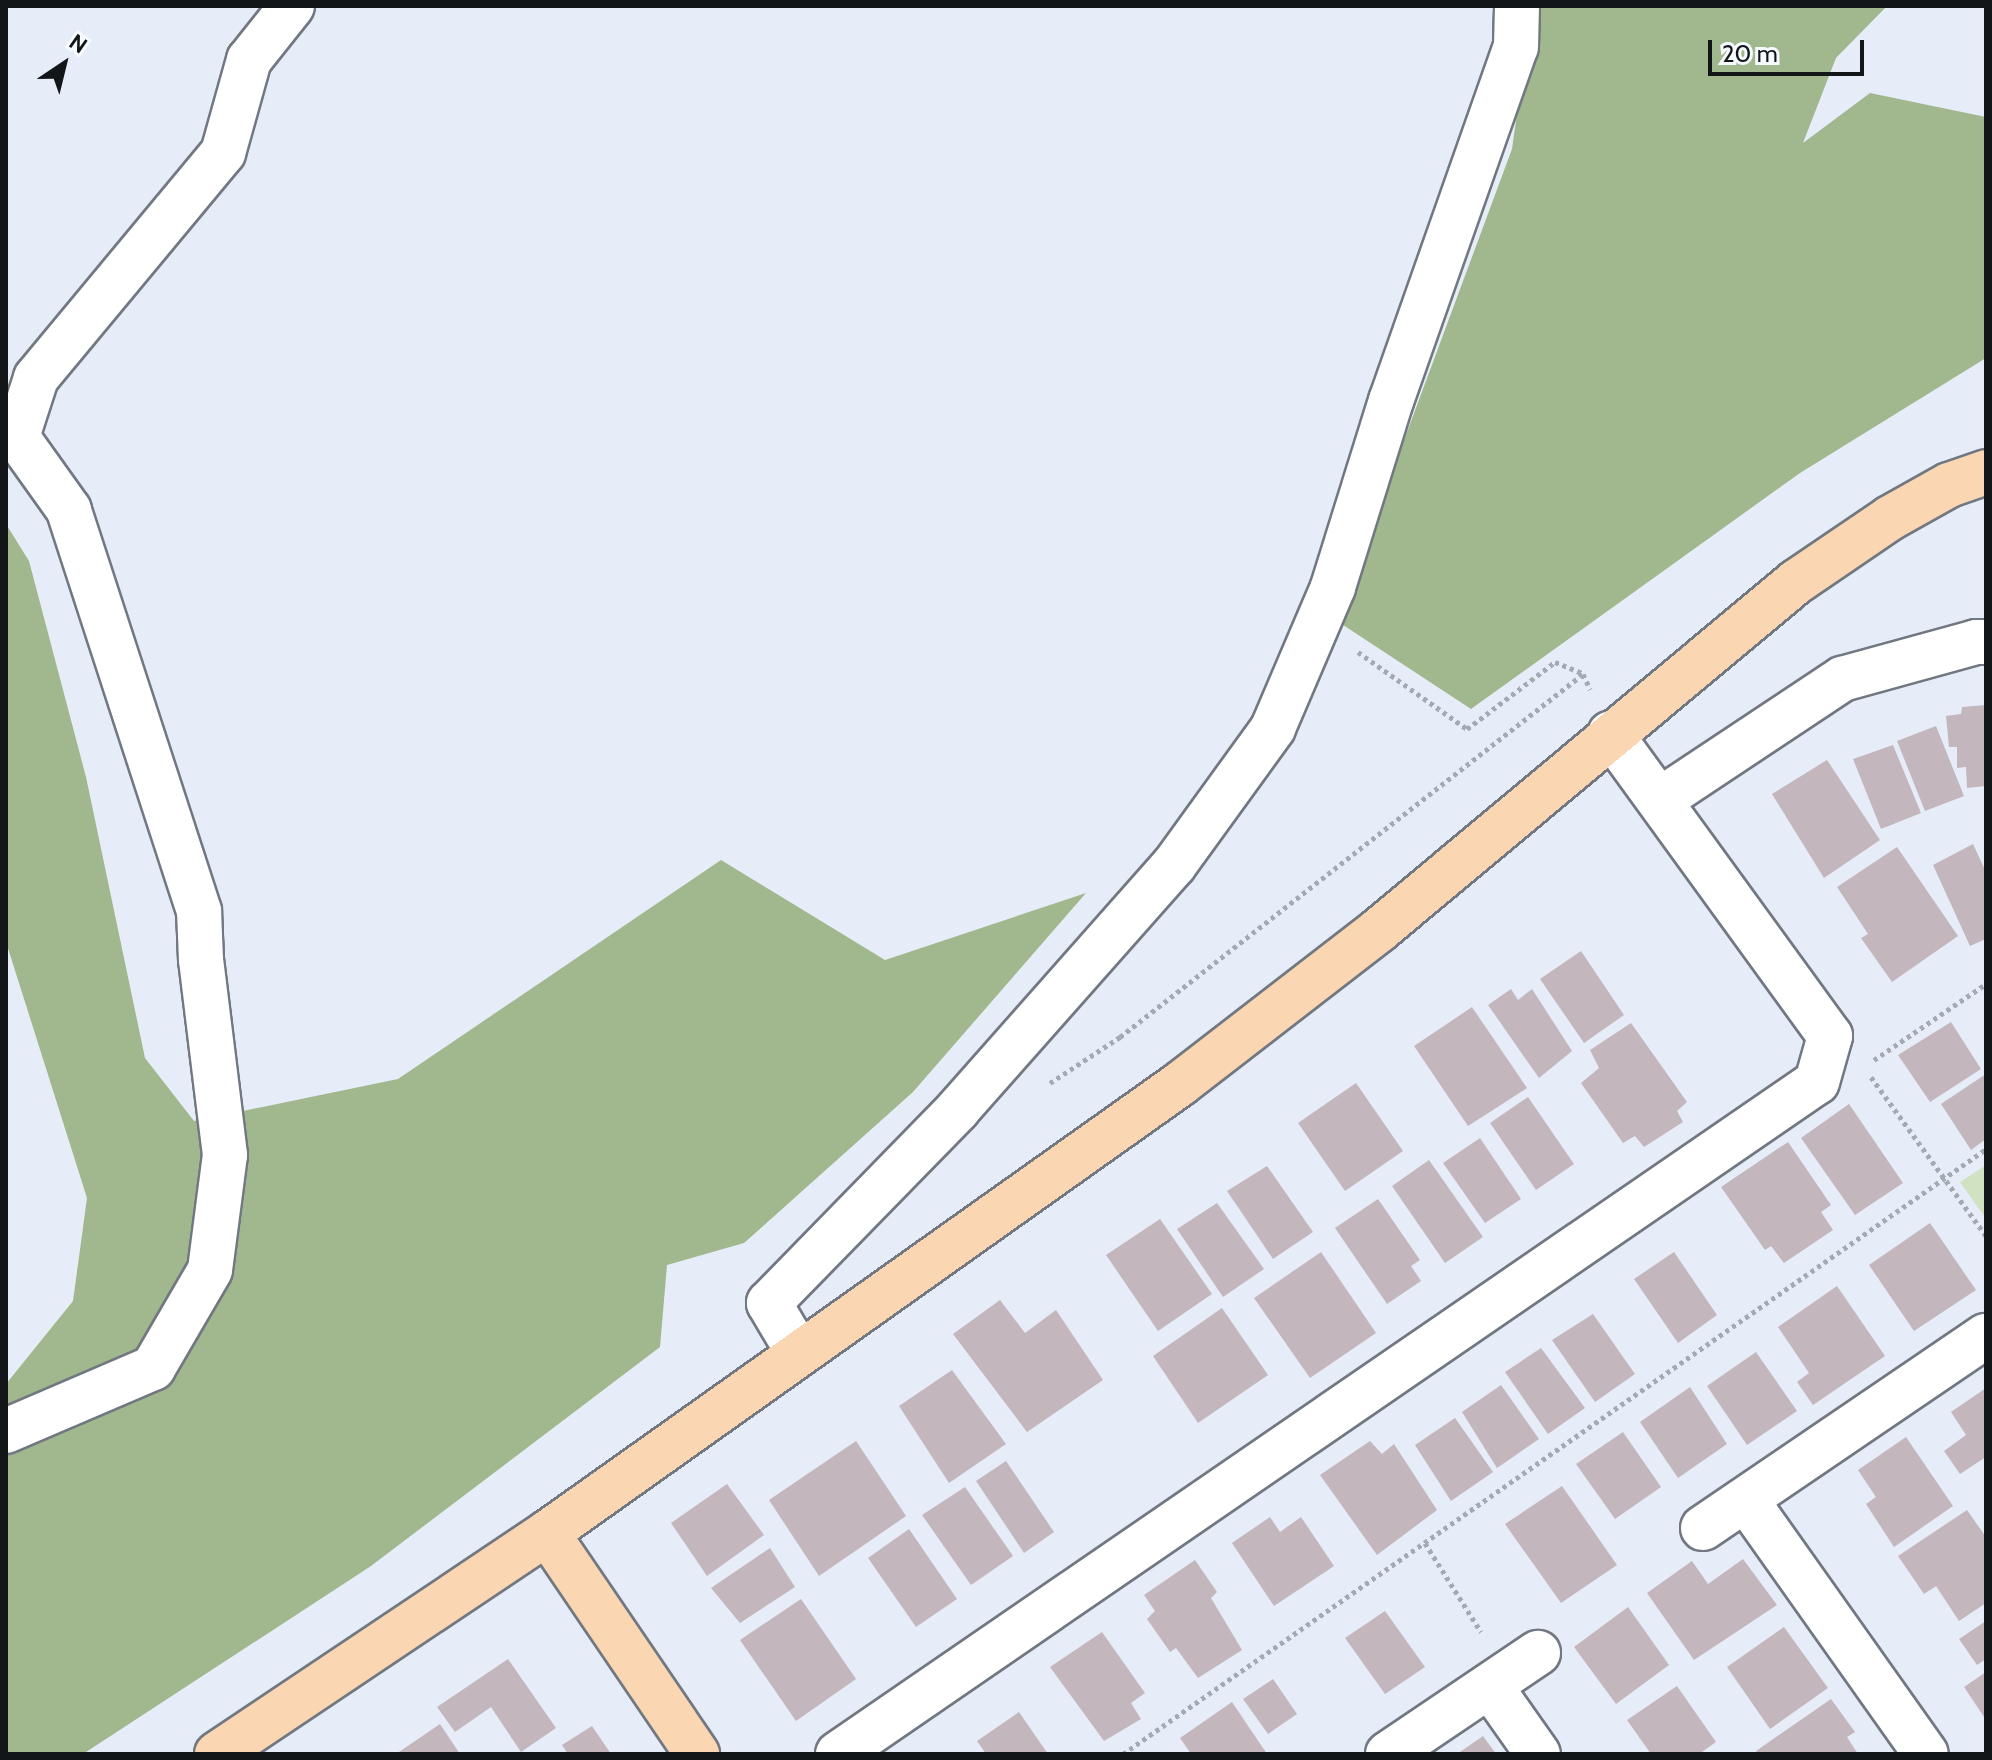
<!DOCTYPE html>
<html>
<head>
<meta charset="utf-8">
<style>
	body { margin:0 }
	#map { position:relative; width:1992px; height:1760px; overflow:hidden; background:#e6edf8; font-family:Cabin,sans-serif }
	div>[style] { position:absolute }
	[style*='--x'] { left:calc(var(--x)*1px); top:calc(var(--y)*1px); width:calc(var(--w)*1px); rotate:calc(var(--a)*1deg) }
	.green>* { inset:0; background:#d1e2c3 }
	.forest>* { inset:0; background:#a1b78d }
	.building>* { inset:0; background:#c3b6bc }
	.path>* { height:5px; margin-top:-2.5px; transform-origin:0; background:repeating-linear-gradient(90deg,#a4aab2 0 4px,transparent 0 8px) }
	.roads { filter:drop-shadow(2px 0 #717881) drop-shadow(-2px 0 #717881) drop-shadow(0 2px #717881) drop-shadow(0 -2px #717881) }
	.street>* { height:44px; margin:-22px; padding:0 22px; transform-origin:22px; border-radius:22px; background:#fff }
	.secondary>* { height:44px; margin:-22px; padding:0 22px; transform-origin:22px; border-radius:22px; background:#fad6b2 }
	span { translate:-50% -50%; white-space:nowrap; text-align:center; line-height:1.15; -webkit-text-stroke:6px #f7fafe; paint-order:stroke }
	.frame { position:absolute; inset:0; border:8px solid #131619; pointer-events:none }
	.north { position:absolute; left:24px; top:24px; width:80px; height:80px; -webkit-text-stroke:6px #f7fafe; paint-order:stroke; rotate:35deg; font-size:22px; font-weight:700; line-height:32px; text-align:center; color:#131619 }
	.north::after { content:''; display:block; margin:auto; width:28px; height:36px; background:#131619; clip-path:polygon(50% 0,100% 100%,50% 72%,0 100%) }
	.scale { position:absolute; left:1708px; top:40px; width:156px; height:36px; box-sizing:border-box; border:4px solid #131619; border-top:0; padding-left:10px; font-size:24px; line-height:28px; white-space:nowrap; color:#131619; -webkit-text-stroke:6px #f7fafe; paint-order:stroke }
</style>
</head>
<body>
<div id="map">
	<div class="green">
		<i style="clip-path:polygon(1986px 1165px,1986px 1219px,1960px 1182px)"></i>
	</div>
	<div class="forest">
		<i style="clip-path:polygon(1532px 6px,1887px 6px,1836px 58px,1803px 143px,1870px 93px,1986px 117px,1986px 358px,1800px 473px,1471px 709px,1337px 621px,1512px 149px)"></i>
		<i style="clip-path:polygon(6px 524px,29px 561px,86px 777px,145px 1058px,194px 1121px,398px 1079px,721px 860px,885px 960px,1086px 893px,913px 1092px,744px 1243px,667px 1265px,660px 1347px,371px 1566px,83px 1754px,6px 1754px,6px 1384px,73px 1301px,87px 1198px,6px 942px)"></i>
	</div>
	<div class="building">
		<i style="clip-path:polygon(1986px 705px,1986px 786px,1967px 788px,1966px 767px,1957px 768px,1957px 747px,1949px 747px,1946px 716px,1961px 714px,1962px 707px)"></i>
		<i style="clip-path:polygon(1936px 726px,1964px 796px,1925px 811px,1897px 741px)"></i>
		<i style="clip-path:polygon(1893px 745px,1921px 813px,1881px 829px,1853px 759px)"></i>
		<i style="clip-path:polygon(1827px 760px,1880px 840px,1824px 878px,1772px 794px)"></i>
		<i style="clip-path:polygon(1973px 844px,1986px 872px,1986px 939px,1970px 946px,1933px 865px)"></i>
		<i style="clip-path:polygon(1897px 847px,1958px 936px,1892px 982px,1861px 938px,1868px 934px,1837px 887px)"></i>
		<i style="clip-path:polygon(1581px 951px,1624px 1015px,1584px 1043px,1540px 979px)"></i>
		<i style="clip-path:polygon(1511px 989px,1518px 1000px,1532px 989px,1572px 1051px,1539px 1078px,1488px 1005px)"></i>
		<i style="clip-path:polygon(1472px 1007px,1527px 1088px,1468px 1126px,1414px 1046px)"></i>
		<i style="clip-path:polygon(1951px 1022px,1981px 1069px,1930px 1102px,1898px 1055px)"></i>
		<i style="clip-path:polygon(1631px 1023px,1687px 1102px,1677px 1111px,1683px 1122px,1644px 1147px,1635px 1136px,1623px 1143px,1581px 1083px,1599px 1068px,1590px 1050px)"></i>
		<i style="clip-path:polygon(1986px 1074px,1986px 1139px,1971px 1150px,1941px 1104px)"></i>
		<i style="clip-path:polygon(1356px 1083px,1403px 1151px,1345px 1191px,1298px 1123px)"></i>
		<i style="clip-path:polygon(1528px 1097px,1574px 1164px,1536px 1190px,1490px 1123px)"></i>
		<i style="clip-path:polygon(1849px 1104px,1903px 1183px,1855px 1215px,1801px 1138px)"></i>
		<i style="clip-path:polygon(1480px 1138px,1521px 1199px,1485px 1223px,1443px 1163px)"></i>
		<i style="clip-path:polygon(1788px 1142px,1831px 1205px,1821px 1212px,1833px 1230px,1784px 1263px,1771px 1246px,1765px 1250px,1721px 1187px)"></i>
		<i style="clip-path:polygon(1429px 1160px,1483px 1237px,1445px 1263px,1392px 1186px)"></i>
		<i style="clip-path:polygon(1267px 1166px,1313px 1232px,1273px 1259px,1227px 1191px)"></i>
		<i style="clip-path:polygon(1378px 1199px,1420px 1260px,1411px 1266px,1421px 1281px,1387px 1304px,1335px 1228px)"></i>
		<i style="clip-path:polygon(1217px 1203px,1264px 1269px,1223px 1297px,1177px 1229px)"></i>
		<i style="clip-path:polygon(1160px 1219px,1212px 1294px,1158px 1331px,1106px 1255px)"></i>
		<i style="clip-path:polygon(1930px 1223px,1976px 1290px,1914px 1331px,1869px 1265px)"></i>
		<i style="clip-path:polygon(1321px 1252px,1376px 1333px,1310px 1378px,1254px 1298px)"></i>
		<i style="clip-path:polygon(1674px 1252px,1717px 1315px,1678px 1343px,1634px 1279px)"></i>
		<i style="clip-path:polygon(1837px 1286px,1885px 1356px,1813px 1405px,1797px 1382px,1809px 1373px,1778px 1327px)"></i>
		<i style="clip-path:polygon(1000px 1300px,1025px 1333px,1056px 1310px,1103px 1380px,1027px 1432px,953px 1334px)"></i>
		<i style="clip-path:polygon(1222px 1308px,1268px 1375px,1198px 1423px,1153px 1356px)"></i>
		<i style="clip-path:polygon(1593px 1314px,1635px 1374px,1595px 1402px,1552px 1340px)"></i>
		<i style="clip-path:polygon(1541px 1348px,1585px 1408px,1548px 1434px,1505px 1372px)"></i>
		<i style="clip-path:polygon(1756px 1352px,1797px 1411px,1747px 1445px,1707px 1386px)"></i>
		<i style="clip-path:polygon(952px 1370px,1006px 1444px,949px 1483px,899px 1406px)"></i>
		<i style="clip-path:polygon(1501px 1385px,1539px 1439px,1497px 1468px,1462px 1412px)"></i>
		<i style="clip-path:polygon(1690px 1387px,1727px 1444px,1678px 1478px,1640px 1422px)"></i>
		<i style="clip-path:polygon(1986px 1388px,1986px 1457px,1960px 1474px,1944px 1451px,1966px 1435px,1951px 1412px)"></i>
		<i style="clip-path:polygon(1455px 1418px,1493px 1472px,1451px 1501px,1415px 1445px)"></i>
		<i style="clip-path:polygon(1623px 1432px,1661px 1487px,1615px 1519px,1576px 1464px)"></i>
		<i style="clip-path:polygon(1906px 1437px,1953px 1506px,1894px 1547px,1866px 1504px,1876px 1497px,1858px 1470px)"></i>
		<i style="clip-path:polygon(856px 1441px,906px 1516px,819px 1576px,769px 1500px)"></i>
		<i style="clip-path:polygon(1370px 1441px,1382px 1454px,1394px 1444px,1437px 1510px,1377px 1555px,1320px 1475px)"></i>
		<i style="clip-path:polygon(1006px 1461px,1054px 1532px,1024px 1553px,976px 1481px)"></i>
		<i style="clip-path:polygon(727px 1484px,764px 1535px,707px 1576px,671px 1523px)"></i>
		<i style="clip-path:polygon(1562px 1486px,1617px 1565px,1561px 1603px,1505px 1524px)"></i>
		<i style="clip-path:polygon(965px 1487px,1013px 1556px,971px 1585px,922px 1515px)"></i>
		<i style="clip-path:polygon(1967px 1510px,1986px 1537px,1986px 1603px,1959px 1621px,1936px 1586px,1924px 1594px,1898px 1556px)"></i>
		<i style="clip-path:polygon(1270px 1517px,1280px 1532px,1301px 1517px,1334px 1566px,1274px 1606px,1232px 1543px)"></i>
		<i style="clip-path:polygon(909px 1529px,957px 1599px,916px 1627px,868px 1558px)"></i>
		<i style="clip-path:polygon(770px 1548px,795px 1587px,740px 1623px,711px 1588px)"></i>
		<i style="clip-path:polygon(1743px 1559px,1777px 1605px,1694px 1660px,1647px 1593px,1692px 1561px,1708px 1584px)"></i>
		<i style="clip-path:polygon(1195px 1560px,1217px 1592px,1211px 1598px,1242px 1650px,1198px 1678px,1176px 1648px,1170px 1652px,1147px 1619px,1155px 1611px,1144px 1595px)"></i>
		<i style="clip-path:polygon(801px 1599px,856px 1679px,796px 1721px,740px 1640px)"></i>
		<i style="clip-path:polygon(1628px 1607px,1669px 1665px,1616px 1704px,1574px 1647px)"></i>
		<i style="clip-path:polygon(1385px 1611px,1425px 1667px,1385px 1694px,1345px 1638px)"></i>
		<i style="clip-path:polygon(1986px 1621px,1986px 1659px,1977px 1665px,1959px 1639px)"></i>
		<i style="clip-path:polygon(1784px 1627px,1828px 1688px,1770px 1729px,1727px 1667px)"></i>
		<i style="clip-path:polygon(1102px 1632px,1145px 1693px,1131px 1703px,1141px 1719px,1104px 1741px,1050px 1667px)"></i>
		<i style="clip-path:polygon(508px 1659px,556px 1728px,521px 1752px,491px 1707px,455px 1732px,437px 1707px)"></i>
		<i style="clip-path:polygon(1986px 1672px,1986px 1720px,1964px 1687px)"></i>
		<i style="clip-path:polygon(1273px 1679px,1297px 1714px,1268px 1734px,1243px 1699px)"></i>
		<i style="clip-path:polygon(1677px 1686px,1716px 1742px,1699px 1754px,1651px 1754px,1627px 1720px)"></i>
		<i style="clip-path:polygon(1831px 1699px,1855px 1732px,1847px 1737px,1858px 1754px,1758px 1754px,1756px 1751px)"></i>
		<i style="clip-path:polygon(1232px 1702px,1267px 1754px,1191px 1754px,1180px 1738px)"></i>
		<i style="clip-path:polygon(1019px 1712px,1048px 1754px,986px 1754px,977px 1741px)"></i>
		<i style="clip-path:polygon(440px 1724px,460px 1754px,396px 1754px)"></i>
		<i style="clip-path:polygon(592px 1726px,611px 1754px,568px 1754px,562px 1745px)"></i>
		<i style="clip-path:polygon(1483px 1736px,1496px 1754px,1457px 1754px)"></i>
	</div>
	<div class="path">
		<i style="--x:1358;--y:652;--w:133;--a:35.2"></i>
		<i style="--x:1467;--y:729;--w:111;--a:-37.3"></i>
		<i style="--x:1555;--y:662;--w:29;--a:22"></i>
		<i style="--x:1874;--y:1060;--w:135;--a:-34.2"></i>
		<i style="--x:1871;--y:1077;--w:196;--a:54.1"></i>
		<i style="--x:1050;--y:1083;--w:84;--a:-33.3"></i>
		<i style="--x:1120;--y:1037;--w:588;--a:-38.1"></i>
		<i style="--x:1583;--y:674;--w:17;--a:65"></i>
		<i style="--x:1425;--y:1543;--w:105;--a:57.8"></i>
		<i style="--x:1123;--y:1754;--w:1054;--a:-35.03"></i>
	</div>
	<div class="roads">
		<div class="street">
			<i style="--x:1660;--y:800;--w:219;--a:-33.6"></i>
			<i style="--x:1842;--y:679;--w:139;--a:-15.4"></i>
			<i style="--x:1976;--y:642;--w:10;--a:0"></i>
			<i style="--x:798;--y:1352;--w:57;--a:-120.6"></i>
			<i style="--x:769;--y:1303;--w:271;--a:-45.7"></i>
			<i style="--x:958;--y:1109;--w:326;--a:-48.5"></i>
			<i style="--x:1174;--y:865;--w:169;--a:-54.1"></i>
			<i style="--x:1273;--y:728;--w:153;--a:-66.9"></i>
			<i style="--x:1333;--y:587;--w:195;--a:-72.7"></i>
			<i style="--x:1391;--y:401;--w:375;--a:-70.6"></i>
			<i style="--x:1516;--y:47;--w:41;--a:-88.6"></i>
			<i style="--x:6;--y:1431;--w:160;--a:-23.2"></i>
			<i style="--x:153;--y:1368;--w:113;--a:-59.8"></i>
			<i style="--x:210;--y:1270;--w:116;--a:-82.6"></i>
			<i style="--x:225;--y:1155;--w:196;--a:-97"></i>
			<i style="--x:201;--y:960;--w:49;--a:-92.3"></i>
			<i style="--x:199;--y:911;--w:422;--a:-108"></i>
			<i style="--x:69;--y:510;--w:90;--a:-125.5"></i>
			<i style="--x:17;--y:437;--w:62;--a:-72.1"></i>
			<i style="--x:36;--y:378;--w:293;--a:-50.3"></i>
			<i style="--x:223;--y:153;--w:97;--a:-74.4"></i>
			<i style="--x:249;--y:60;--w:69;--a:-51.5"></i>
			<i style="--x:1746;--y:1500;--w:311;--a:54.7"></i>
			<i style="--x:1703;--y:1528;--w:342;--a:-34.2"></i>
			<i style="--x:1490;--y:1686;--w:83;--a:54.8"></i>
			<i style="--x:838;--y:1754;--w:1187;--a:-34.47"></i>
			<i style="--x:1817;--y:1082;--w:48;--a:-74.2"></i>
			<i style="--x:1830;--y:1036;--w:374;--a:-126"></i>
			<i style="--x:1388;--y:1754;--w:181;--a:-34"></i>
		</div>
		<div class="secondary">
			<i style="--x:547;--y:1533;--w:267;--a:55.8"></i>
			<i style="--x:217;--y:1754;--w:397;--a:-33.8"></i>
			<i style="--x:547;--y:1533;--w:776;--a:-35.35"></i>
			<i style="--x:1180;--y:1084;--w:252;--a:-37.7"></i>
			<i style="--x:1379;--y:930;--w:543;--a:-39.85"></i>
			<i style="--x:1796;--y:582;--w:114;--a:-34.2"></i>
			<i style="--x:1890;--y:518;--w:68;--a:-29.2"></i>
			<i style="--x:1949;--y:485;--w:39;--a:-19"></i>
		</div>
	</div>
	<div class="frame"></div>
	<div class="north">N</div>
	<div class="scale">20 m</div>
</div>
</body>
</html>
